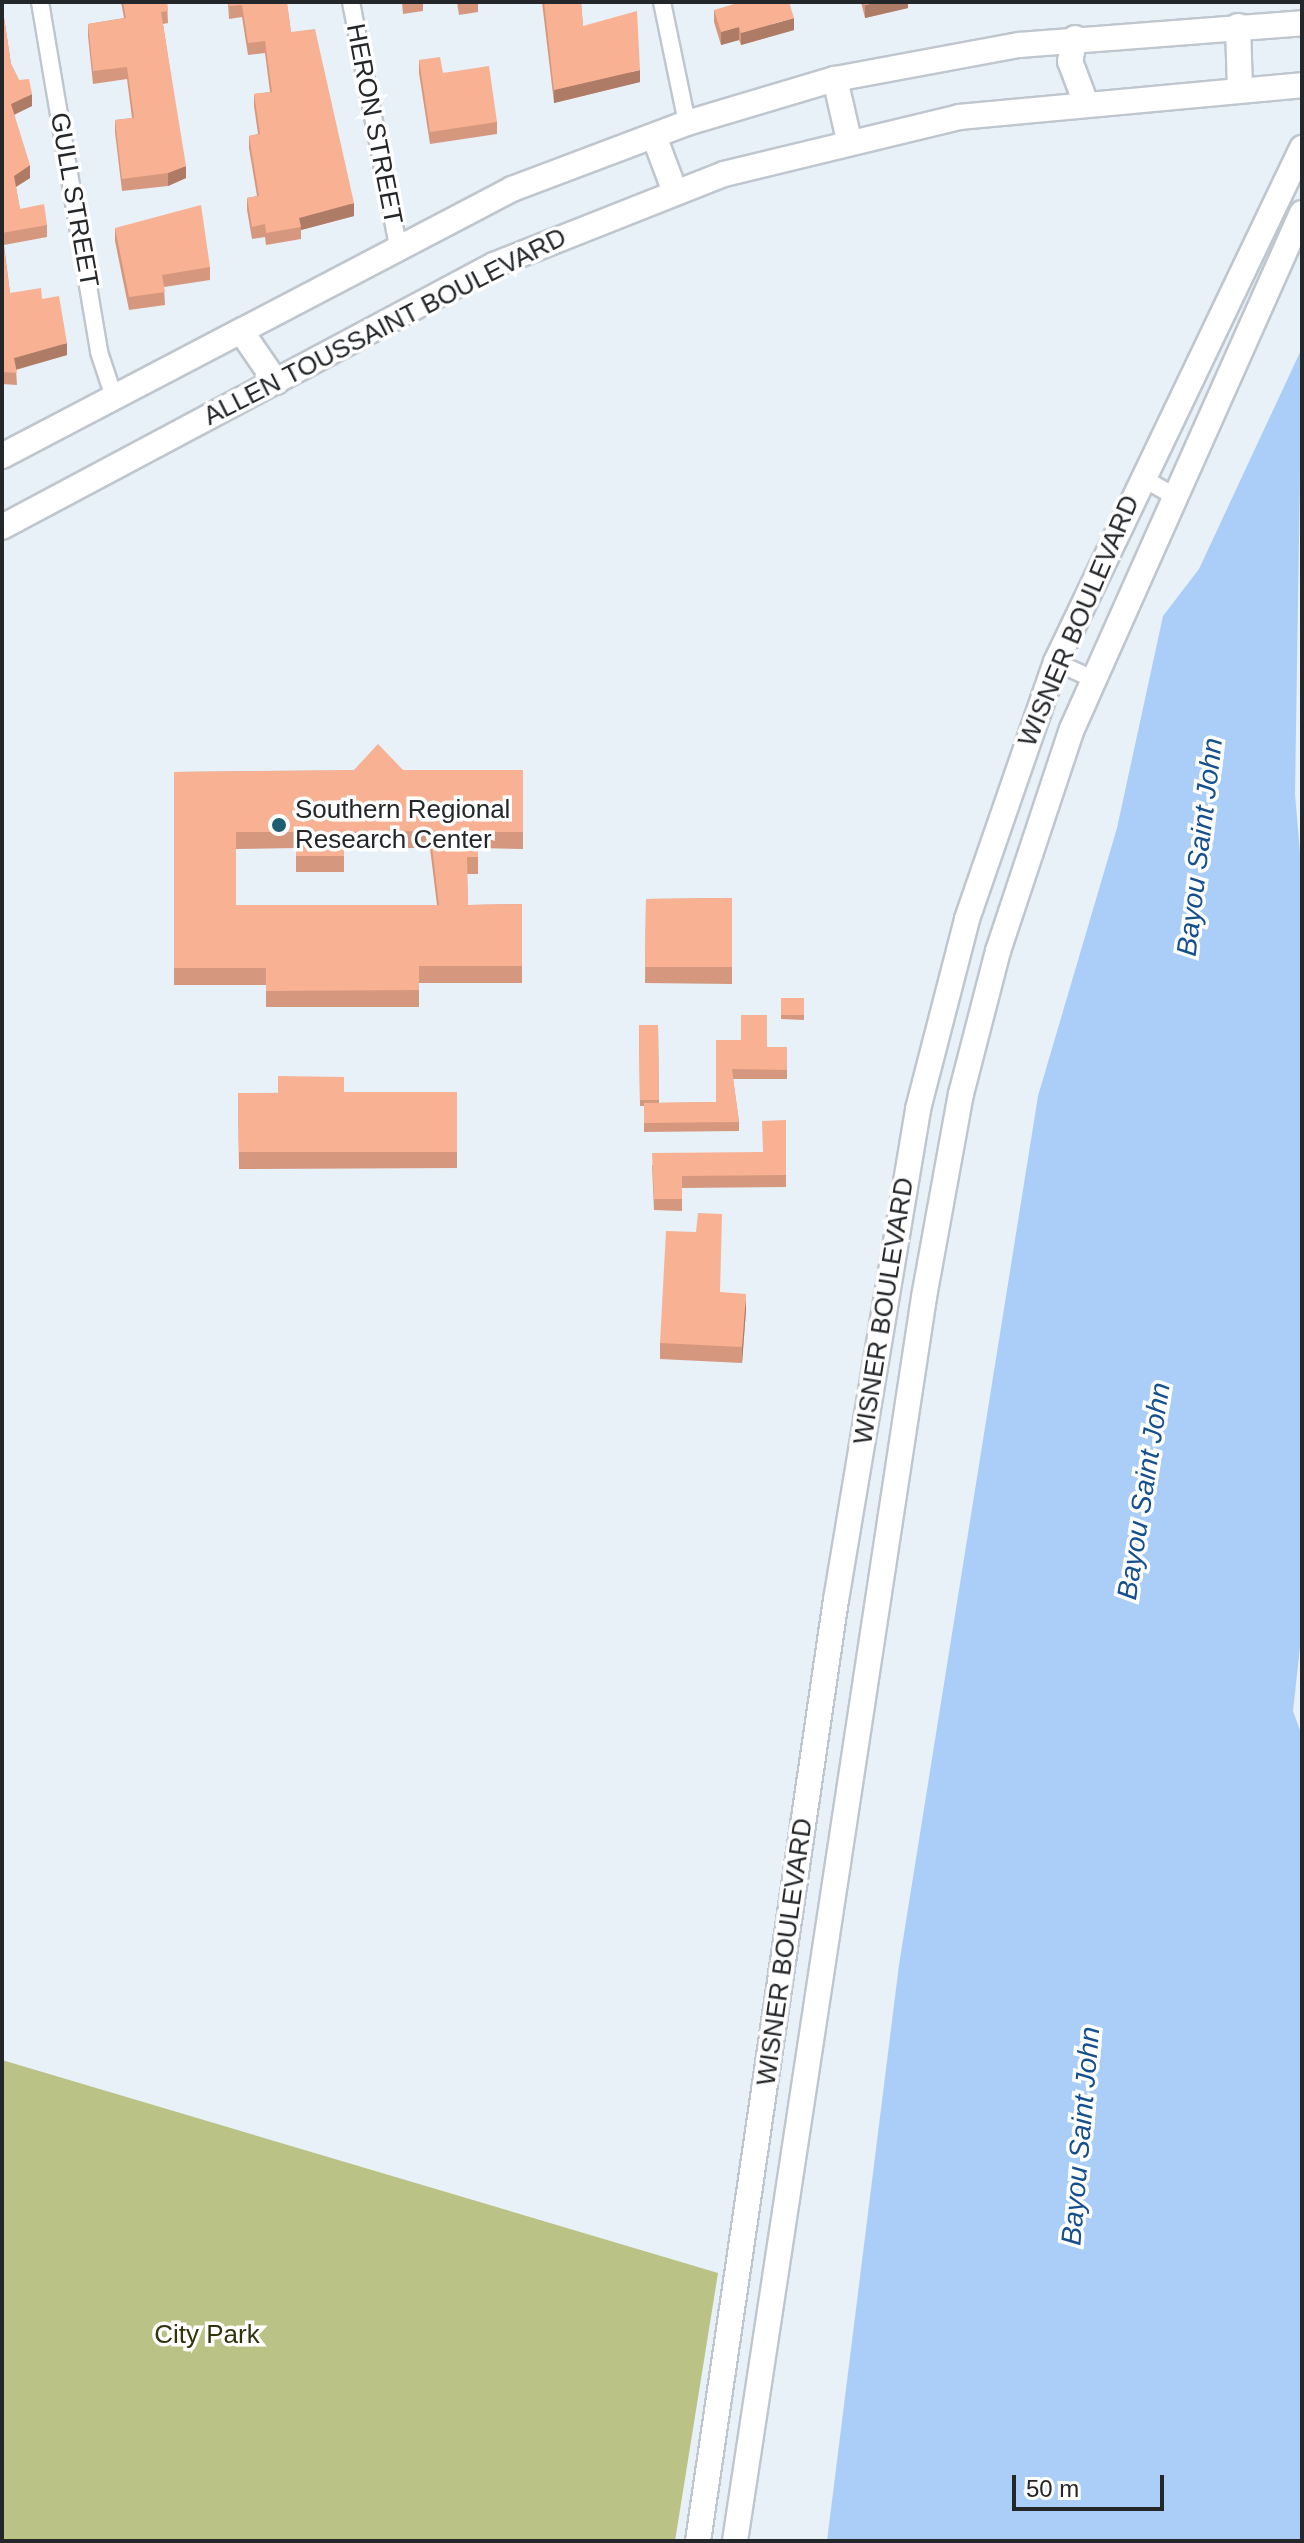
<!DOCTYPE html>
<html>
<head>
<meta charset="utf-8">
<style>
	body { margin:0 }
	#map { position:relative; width:1304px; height:2543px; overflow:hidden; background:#e8f0f8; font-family:Arial,sans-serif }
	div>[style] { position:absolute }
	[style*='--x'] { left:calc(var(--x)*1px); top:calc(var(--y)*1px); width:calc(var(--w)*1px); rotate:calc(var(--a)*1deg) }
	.green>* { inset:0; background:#bbc285 }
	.water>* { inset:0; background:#abcef8 }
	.roads { filter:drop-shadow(2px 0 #bfc6ce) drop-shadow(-2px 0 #bfc6ce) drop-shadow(0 2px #bfc6ce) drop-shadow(0 -2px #bfc6ce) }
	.street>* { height:16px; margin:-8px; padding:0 8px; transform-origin:8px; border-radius:8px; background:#fff }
	.secondary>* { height:24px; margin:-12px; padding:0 12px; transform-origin:12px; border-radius:12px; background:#fff }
	.wall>* { inset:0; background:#d5987e }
	.shaded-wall>* { inset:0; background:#ae7c66 }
	.building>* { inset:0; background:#f8b192 }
	.dots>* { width:22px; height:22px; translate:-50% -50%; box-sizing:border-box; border:4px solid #fff; border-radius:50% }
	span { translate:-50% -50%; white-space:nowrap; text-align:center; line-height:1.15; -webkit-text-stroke:7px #fff; paint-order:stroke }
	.street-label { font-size:26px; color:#24272a }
	.poi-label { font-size:26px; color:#24272a }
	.left { translate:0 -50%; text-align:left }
	.park-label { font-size:26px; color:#31340b }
	.water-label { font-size:28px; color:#154f8d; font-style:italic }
	.frame { position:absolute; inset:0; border:4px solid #24272a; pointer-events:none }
	.scale { position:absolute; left:1012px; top:2475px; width:152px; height:36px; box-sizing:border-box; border:4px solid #24272a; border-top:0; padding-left:10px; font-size:24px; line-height:28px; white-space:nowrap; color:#24272a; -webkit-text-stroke:6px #fff; paint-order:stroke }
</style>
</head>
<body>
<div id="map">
	<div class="green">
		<i style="clip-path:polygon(2px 2060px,718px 2273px,675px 2541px,2px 2541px)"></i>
	</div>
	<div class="water">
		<i style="clip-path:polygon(1302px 348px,1295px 794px,1302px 877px,1302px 1629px,1293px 1711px,1302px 1736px,1302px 2541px,827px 2541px,899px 1965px,1038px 1096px,1117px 828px,1163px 616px,1199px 569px)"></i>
	</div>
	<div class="roads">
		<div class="street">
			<i style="--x:40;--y:2;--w:355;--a:80.4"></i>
			<i style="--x:99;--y:352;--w:47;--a:71.6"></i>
			<i style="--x:351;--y:2;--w:248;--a:79.1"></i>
			<i style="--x:662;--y:2;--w:124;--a:78.3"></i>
			<i style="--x:1141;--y:477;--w:38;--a:30"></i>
			<i style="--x:1056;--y:662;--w:41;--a:24.7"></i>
		</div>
		<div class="secondary">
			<i style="--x:1238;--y:26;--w:63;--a:88.2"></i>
			<i style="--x:1075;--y:38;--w:24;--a:102"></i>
			<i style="--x:1070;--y:61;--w:43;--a:69.4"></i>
			<i style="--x:835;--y:79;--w:63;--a:77.1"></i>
			<i style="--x:654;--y:136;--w:60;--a:69.4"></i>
			<i style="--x:241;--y:331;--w:62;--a:55.5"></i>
			<i style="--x:2;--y:456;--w:576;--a:-27.63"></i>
			<i style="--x:512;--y:189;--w:187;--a:-20.7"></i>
			<i style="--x:687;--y:123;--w:154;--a:-16.6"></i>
			<i style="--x:835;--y:79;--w:187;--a:-10.5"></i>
			<i style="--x:1019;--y:45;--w:284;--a:-4.4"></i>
			<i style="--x:2;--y:527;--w:557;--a:-28.04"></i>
			<i style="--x:494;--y:265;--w:247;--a:-21.6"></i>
			<i style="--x:724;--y:174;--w:242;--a:-13.6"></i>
			<i style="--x:959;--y:117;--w:344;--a:-5.3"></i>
			<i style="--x:698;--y:2541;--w:951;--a:-81.66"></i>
			<i style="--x:836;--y:1600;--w:498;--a:-80.5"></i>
			<i style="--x:918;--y:1109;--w:196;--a:-75.5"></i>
			<i style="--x:967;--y:919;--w:272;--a:-70.9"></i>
			<i style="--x:1056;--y:662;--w:570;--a:-64.42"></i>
			<i style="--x:735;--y:2541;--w:1258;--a:-81.36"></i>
			<i style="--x:924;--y:1297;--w:206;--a:-79.7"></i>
			<i style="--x:961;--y:1094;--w:148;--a:-75.5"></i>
			<i style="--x:998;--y:951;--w:234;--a:-71.6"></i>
			<i style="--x:1072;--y:729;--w:565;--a:-65.98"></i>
		</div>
	</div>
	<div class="wall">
		<i style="clip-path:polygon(121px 2px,167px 2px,168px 23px,163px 24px,186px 178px,168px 186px,122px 191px,115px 132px,115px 120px,132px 118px,127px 79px,93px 84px,88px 36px,88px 24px,124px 18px)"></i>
		<i style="clip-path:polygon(228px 2px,294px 2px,287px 4px,291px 32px,354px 216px,301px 230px,301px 239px,266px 245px,265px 237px,252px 239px,247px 210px,247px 198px,257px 196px,249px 148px,249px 136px,258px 134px,254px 106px,254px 94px,270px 92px,265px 53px,248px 55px,242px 17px,229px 19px)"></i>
		<i style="clip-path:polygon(402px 2px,423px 2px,423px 11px,403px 14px)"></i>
		<i style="clip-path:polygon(457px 2px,478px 2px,478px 12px,459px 15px)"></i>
		<i style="clip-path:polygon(542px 2px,581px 2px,583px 26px,640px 82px,554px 103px)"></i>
		<i style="clip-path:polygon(861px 2px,908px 2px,908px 8px,865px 18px)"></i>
		<i style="clip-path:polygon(2px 4px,11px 64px,32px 106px,14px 115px,30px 178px,16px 187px,20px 209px,47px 225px,47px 237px,4px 245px,10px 293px,42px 299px,67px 355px,16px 370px,17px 385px,2px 384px)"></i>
		<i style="clip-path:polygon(714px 10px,794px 30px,741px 45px,739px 40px,721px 45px,714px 22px)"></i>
		<i style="clip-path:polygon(419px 60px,443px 73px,497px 122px,497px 134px,430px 144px,419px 73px)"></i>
		<i style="clip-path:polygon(115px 228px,210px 267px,210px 280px,164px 287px,165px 305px,129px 310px,115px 241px)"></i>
		<i style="clip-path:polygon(evenodd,403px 770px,523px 832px,523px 849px,478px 848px,478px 874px,467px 874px,468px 905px,522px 904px,522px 983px,419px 983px,419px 1007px,266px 1007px,266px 985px,174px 985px,174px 772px,403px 770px,296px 848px,296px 872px,344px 872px,344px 848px,430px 848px,437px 905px,236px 905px,236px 849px,296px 848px)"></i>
		<i style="clip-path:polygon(732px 898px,732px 984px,645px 983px,646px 899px)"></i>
		<i style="clip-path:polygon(781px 998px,804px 998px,804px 1020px,781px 1019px)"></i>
		<i style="clip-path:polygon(639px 1025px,658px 1025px,659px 1103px,716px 1102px,716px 1040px,767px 1047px,787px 1047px,787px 1079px,733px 1079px,739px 1122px,739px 1131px,644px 1132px,644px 1106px,640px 1106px)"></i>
		<i style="clip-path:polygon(457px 1092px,457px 1168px,239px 1169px,238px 1093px)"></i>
		<i style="clip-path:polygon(786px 1120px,786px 1187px,682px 1188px,682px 1211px,654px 1210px,652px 1165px,763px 1152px)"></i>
		<i style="clip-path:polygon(720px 1292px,746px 1310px,742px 1363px,660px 1359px,660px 1343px)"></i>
	</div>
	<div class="shaded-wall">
		<i style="clip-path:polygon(880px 2px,908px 2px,908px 8px,865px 18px,865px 5px)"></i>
		<i style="clip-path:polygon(794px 18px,794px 30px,741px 45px,741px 33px)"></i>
		<i style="clip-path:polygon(739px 27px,739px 40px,721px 45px,721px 32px)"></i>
		<i style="clip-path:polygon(640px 70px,640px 82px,554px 103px,554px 90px)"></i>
		<i style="clip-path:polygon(32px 94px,32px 106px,11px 116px,11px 104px)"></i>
		<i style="clip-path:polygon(30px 165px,30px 178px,14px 188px,14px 176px)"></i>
		<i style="clip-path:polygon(186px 166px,186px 178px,168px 186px,168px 173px)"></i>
		<i style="clip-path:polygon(354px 203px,354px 216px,301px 230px,299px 218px)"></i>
		<i style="clip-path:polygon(67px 343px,67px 355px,14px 370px,14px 358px)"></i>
		<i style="clip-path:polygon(746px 1294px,746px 1310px,742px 1363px,742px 1347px)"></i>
	</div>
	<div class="building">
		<i style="clip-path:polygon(123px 2px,167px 2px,168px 11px,161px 12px,186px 166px,168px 173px,122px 179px,115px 120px,134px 118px,127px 67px,93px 71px,88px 24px,126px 18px)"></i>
		<i style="clip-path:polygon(229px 2px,287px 2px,291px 32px,315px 29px,354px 203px,299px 218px,301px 227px,266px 233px,265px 224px,252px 227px,247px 198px,259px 196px,249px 136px,260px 134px,254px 94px,272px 92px,265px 41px,248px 43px,242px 5px,229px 6px)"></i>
		<i style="clip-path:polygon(544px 2px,581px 2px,583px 26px,637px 11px,640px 70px,554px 90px)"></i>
		<i style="clip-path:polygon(741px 2px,789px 2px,794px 18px,741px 33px,739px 27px,721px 32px,714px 10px)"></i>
		<i style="clip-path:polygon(864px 2px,880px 2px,865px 5px)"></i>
		<i style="clip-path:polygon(2px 4px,11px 64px,19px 80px,29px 79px,32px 94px,11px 104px,30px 165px,14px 176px,20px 209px,44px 204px,47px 225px,2px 233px,10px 293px,41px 288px,42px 299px,59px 296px,67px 343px,14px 358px,17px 373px,2px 372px)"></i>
		<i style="clip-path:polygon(440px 57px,443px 73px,489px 66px,497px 122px,430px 132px,419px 60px)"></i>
		<i style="clip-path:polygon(201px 205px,210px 267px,162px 275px,165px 292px,129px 297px,115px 228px)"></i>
		<i style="clip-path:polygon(evenodd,378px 744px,403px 770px,523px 770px,523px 832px,478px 832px,478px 857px,467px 857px,468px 905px,522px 904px,522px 966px,419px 966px,419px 990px,266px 991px,266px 968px,174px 968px,174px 772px,354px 770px,378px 744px,430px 831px,439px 905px,236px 905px,236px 832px,296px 832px,296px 856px,344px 856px,344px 832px,430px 831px)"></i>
		<i style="clip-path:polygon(732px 898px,732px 967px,645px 967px,646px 899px)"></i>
		<i style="clip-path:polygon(781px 998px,804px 998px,804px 1015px,781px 1015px)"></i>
		<i style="clip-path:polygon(741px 1015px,767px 1015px,767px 1047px,787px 1047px,787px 1070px,732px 1069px,739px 1122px,644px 1123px,644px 1103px,716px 1102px,716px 1040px,741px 1040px)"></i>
		<i style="clip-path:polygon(639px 1025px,658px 1025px,659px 1100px,640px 1100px)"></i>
		<i style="clip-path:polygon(278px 1076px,344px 1077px,344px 1092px,457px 1092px,457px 1152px,239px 1152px,238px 1093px,278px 1093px)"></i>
		<i style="clip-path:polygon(786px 1120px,786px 1175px,682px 1176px,682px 1199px,654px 1199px,652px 1153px,763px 1152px,762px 1121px)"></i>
		<i style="clip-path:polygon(698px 1213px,722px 1214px,720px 1292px,746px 1294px,742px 1347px,660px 1343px,666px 1231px,696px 1232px)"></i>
	</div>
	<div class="dots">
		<i style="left:279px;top:825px;background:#1e5e73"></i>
	</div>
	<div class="street-label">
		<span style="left:374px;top:124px;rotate:79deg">HERON STREET</span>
		<span style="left:74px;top:200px;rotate:80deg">GULL STREET</span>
		<span style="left:385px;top:327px;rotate:-27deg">ALLEN TOUSSAINT BOULEVARD</span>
		<span style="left:1079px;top:621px;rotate:-67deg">WISNER BOULEVARD</span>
		<span style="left:884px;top:1311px;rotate:-81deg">WISNER BOULEVARD</span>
		<span style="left:785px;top:1952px;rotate:-82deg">WISNER BOULEVARD</span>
	</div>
	<div class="poi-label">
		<span class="left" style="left:295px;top:825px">Southern Regional<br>Research Center</span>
	</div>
	<div class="park-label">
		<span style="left:207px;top:2335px">City Park</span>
	</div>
	<div class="water-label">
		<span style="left:1200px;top:847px;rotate:-83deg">Bayou Saint John</span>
		<span style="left:1144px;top:1491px;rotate:-81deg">Bayou Saint John</span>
		<span style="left:1081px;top:2136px;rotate:-85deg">Bayou Saint John</span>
	</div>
	<div class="frame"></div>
	<div class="scale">50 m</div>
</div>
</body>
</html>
